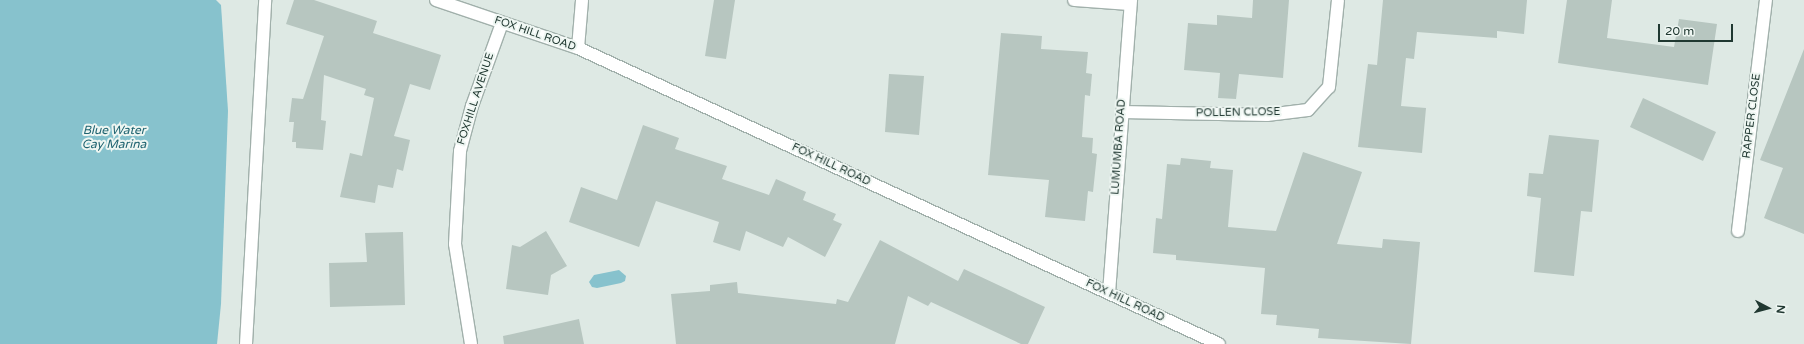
<!DOCTYPE html>
<html>
<head>
<meta charset="utf-8">
<style>
	body { margin:0 }
	#map { position:relative; width:1804px; height:344px; overflow:hidden; background:#dee9e4; font-family:"Varela Round",sans-serif }
	div>[style] { position:absolute }
	[style*='--x'] { left:calc(var(--x)*1px); top:calc(var(--y)*1px); width:calc(var(--w)*1px); rotate:calc(var(--a)*1deg) }
	.water>* { inset:0; background:#87c2cd }
	.building>* { inset:0; background:#b7c6c0 }
	.roads { filter:drop-shadow(1px 0 #a1b0ab) drop-shadow(-1px 0 #a1b0ab) drop-shadow(0 1px #a1b0ab) drop-shadow(0 -1px #a1b0ab) }
	.service>* { height:12px; margin:-6px; padding:0 6px; transform-origin:6px; border-radius:6px; background:#fff }
	.minor>* { height:12px; margin:-6px; padding:0 6px; transform-origin:6px; border-radius:6px; background:#fff }
	.tertiary>* { height:12px; margin:-6px; padding:0 6px; transform-origin:6px; border-radius:6px; background:#fff }
	.secondary>* { height:12px; margin:-6px; padding:0 6px; transform-origin:6px; border-radius:6px; background:#fff }
	span { translate:-50% -50%; white-space:nowrap; text-align:center; line-height:1.15; -webkit-text-stroke:4px #eef6f2; paint-order:stroke }
	.street-label { font-size:11px; color:#203831 }
	.water-label { font-size:12px; color:#1e6370; font-style:italic }
	.north { position:absolute; left:1748px; top:288px; width:40px; height:40px; -webkit-text-stroke:3px #eef6f2; paint-order:stroke; rotate:96deg; font-size:11px; font-weight:700; line-height:16px; text-align:center; color:#203831 }
	.north::after { content:''; display:block; margin:auto; width:14px; height:18px; background:#203831; clip-path:polygon(50% 0,100% 100%,50% 72%,0 100%) }
	.scale { position:absolute; left:1658px; top:24px; width:75px; height:18px; box-sizing:border-box; border:2px solid #203831; border-top:0; padding-left:5px; font-size:12px; line-height:14px; white-space:nowrap; color:#203831; -webkit-text-stroke:3px #eef6f2; paint-order:stroke }
</style>
</head>
<body>
<div id="map">
	<div class="water">
		<i style="clip-path:polygon(0 0,216px 0,221px 5px,228px 111px,221px 304px,217px 344px,0 344px)"></i>
		<i style="clip-path:polygon(619px 270px,626px 276px,625px 281px,621px 283px,597px 288px,592px 287px,589px 282px,594px 275px)"></i>
	</div>
	<div class="building">
		<i style="clip-path:polygon(294px 0,314px 0,377px 21px,373px 33px,441px 55px,430px 90px,410px 84px,394px 136px,410px 140px,403px 171px,397px 169px,393px 188px,378px 185px,375px 203px,340px 197px,350px 153px,362px 156px,374px 98px,364px 95px,366px 89px,324px 75px,321px 120px,326px 121px,323px 150px,296px 148px,296px 142px,292px 142px,294px 122px,289px 122px,292px 98px,303px 99px,324px 36px,286px 24px)"></i>
		<i style="clip-path:polygon(714px 0,735px 0,726px 59px,705px 56px)"></i>
		<i style="clip-path:polygon(1253px 0,1289px 0,1283px 78px,1239px 74px,1236px 99px,1218px 98px,1220px 73px,1184px 70px,1188px 23px,1217px 25px,1217px 15px,1252px 18px)"></i>
		<i style="clip-path:polygon(1383px 0,1527px 0,1524px 34px,1497px 31px,1497px 38px,1417px 32px,1414px 59px,1406px 58px,1401px 106px,1426px 108px,1422px 153px,1358px 147px,1368px 64px,1377px 65px)"></i>
		<i style="clip-path:polygon(1567px 0,1612px 0,1607px 38px,1674px 47px,1679px 19px,1717px 24px,1708px 85px,1558px 63px)"></i>
		<i style="clip-path:polygon(1001px 33px,1042px 36px,1041px 49px,1088px 52px,1086px 73px,1092px 74px,1090px 96px,1085px 95px,1082px 137px,1093px 138px,1092px 153px,1097px 154px,1093px 192px,1088px 191px,1085px 221px,1045px 217px,1049px 180px,988px 175px)"></i>
		<i style="clip-path:polygon(1804px 49px,1804px 234px,1764px 218px,1783px 168px,1760px 160px)"></i>
		<i style="clip-path:polygon(889px 74px,924px 76px,919px 135px,885px 132px)"></i>
		<i style="clip-path:polygon(1643px 98px,1716px 132px,1703px 161px,1630px 127px)"></i>
		<i style="clip-path:polygon(643px 125px,679px 138px,675px 149px,727px 166px,722px 179px,769px 195px,776px 179px,806px 192px,803px 200px,836px 214px,833px 220px,842px 224px,825px 257px,788px 237px,783px 247px,746px 231px,740px 251px,713px 242px,719px 222px,656px 201px,639px 247px,569px 222px,581px 187px,617px 200px)"></i>
		<i style="clip-path:polygon(1549px 135px,1599px 140px,1592px 212px,1581px 211px,1574px 276px,1534px 272px,1541px 198px,1527px 196px,1529px 173px,1543px 174px)"></i>
		<i style="clip-path:polygon(1303px 152px,1362px 172px,1337px 244px,1382px 248px,1383px 239px,1420px 242px,1411px 344px,1318px 338px,1319px 329px,1276px 325px,1277px 315px,1261px 314px,1265px 268px,1176px 260px,1176px 255px,1153px 253px,1156px 218px,1162px 219px,1167px 164px,1180px 165px,1181px 158px,1211px 161px,1210px 168px,1233px 170px,1228px 227px,1276px 231px)"></i>
		<i style="clip-path:polygon(546px 231px,567px 266px,551px 275px,548px 295px,506px 289px,512px 245px,520px 247px)"></i>
		<i style="clip-path:polygon(403px 232px,405px 305px,330px 307px,329px 263px,367px 262px,365px 233px)"></i>
		<i style="clip-path:polygon(880px 240px,958px 281px,964px 269px,1045px 307px,1028px 344px,1021px 344px,931px 302px,928px 306px,908px 296px,895px 344px,676px 344px,671px 294px,710px 291px,710px 285px,737px 282px,738px 293px,836px 304px,837px 299px,848px 302px)"></i>
		<i style="clip-path:polygon(579px 319px,584px 344px,504px 344px,503px 336px)"></i>
	</div>
	<div class="roads">
		<div class="service">
			<i style="--x:246;--y:344;--w:345;--a:-86.8"></i>
		</div>
		<div class="minor">
			<i style="--x:436;--y:0;--w:150;--a:18.7"></i>
			<i style="--x:1074;--y:0;--w:56;--a:4.1"></i>
			<i style="--x:1122;--y:112;--w:145;--a:1.2"></i>
			<i style="--x:1267;--y:115;--w:41;--a:-7"></i>
			<i style="--x:1308;--y:110;--w:31;--a:-48"></i>
			<i style="--x:1329;--y:87;--w:87;--a:-84.1"></i>
			<i style="--x:1738;--y:231;--w:233;--a:-83.1"></i>
			<i style="--x:1109;--y:293;--w:294;--a:-85.7"></i>
			<i style="--x:471;--y:344;--w:101;--a:-99.1"></i>
			<i style="--x:455;--y:244;--w:93;--a:-86.9"></i>
			<i style="--x:460;--y:151;--w:47;--a:-75.1"></i>
			<i style="--x:472;--y:106;--w:88;--a:-70.1"></i>
		</div>
		<div class="tertiary">
			<i style="--x:578;--y:48;--w:48;--a:-85.2"></i>
		</div>
		<div class="secondary">
			<i style="--x:578;--y:48;--w:706;--a:24.79"></i>
		</div>
	</div>
	<div class="street-label">
		<span style="left:535px;top:34px;rotate:19deg">FOX HILL ROAD</span>
		<span style="left:476px;top:99px;rotate:-72deg">FOXHILL AVENUE</span>
		<span style="left:1238px;top:113px;rotate:-1deg">POLLEN CLOSE</span>
		<span style="left:1752px;top:116px;rotate:-83deg">RAPPER CLOSE</span>
		<span style="left:1119px;top:147px;rotate:-86deg">LUMUMBA ROAD</span>
		<span style="left:831px;top:165px;rotate:25deg">FOX HILL ROAD</span>
		<span style="left:1125px;top:301px;rotate:25deg">FOX HILL ROAD</span>
	</div>
	<div class="water-label">
		<span style="left:114px;top:138px">Blue Water<br>Cay Marina</span>
	</div>
	<div class="north">N</div>
	<div class="scale">20 m</div>
</div>
</body>
</html>
